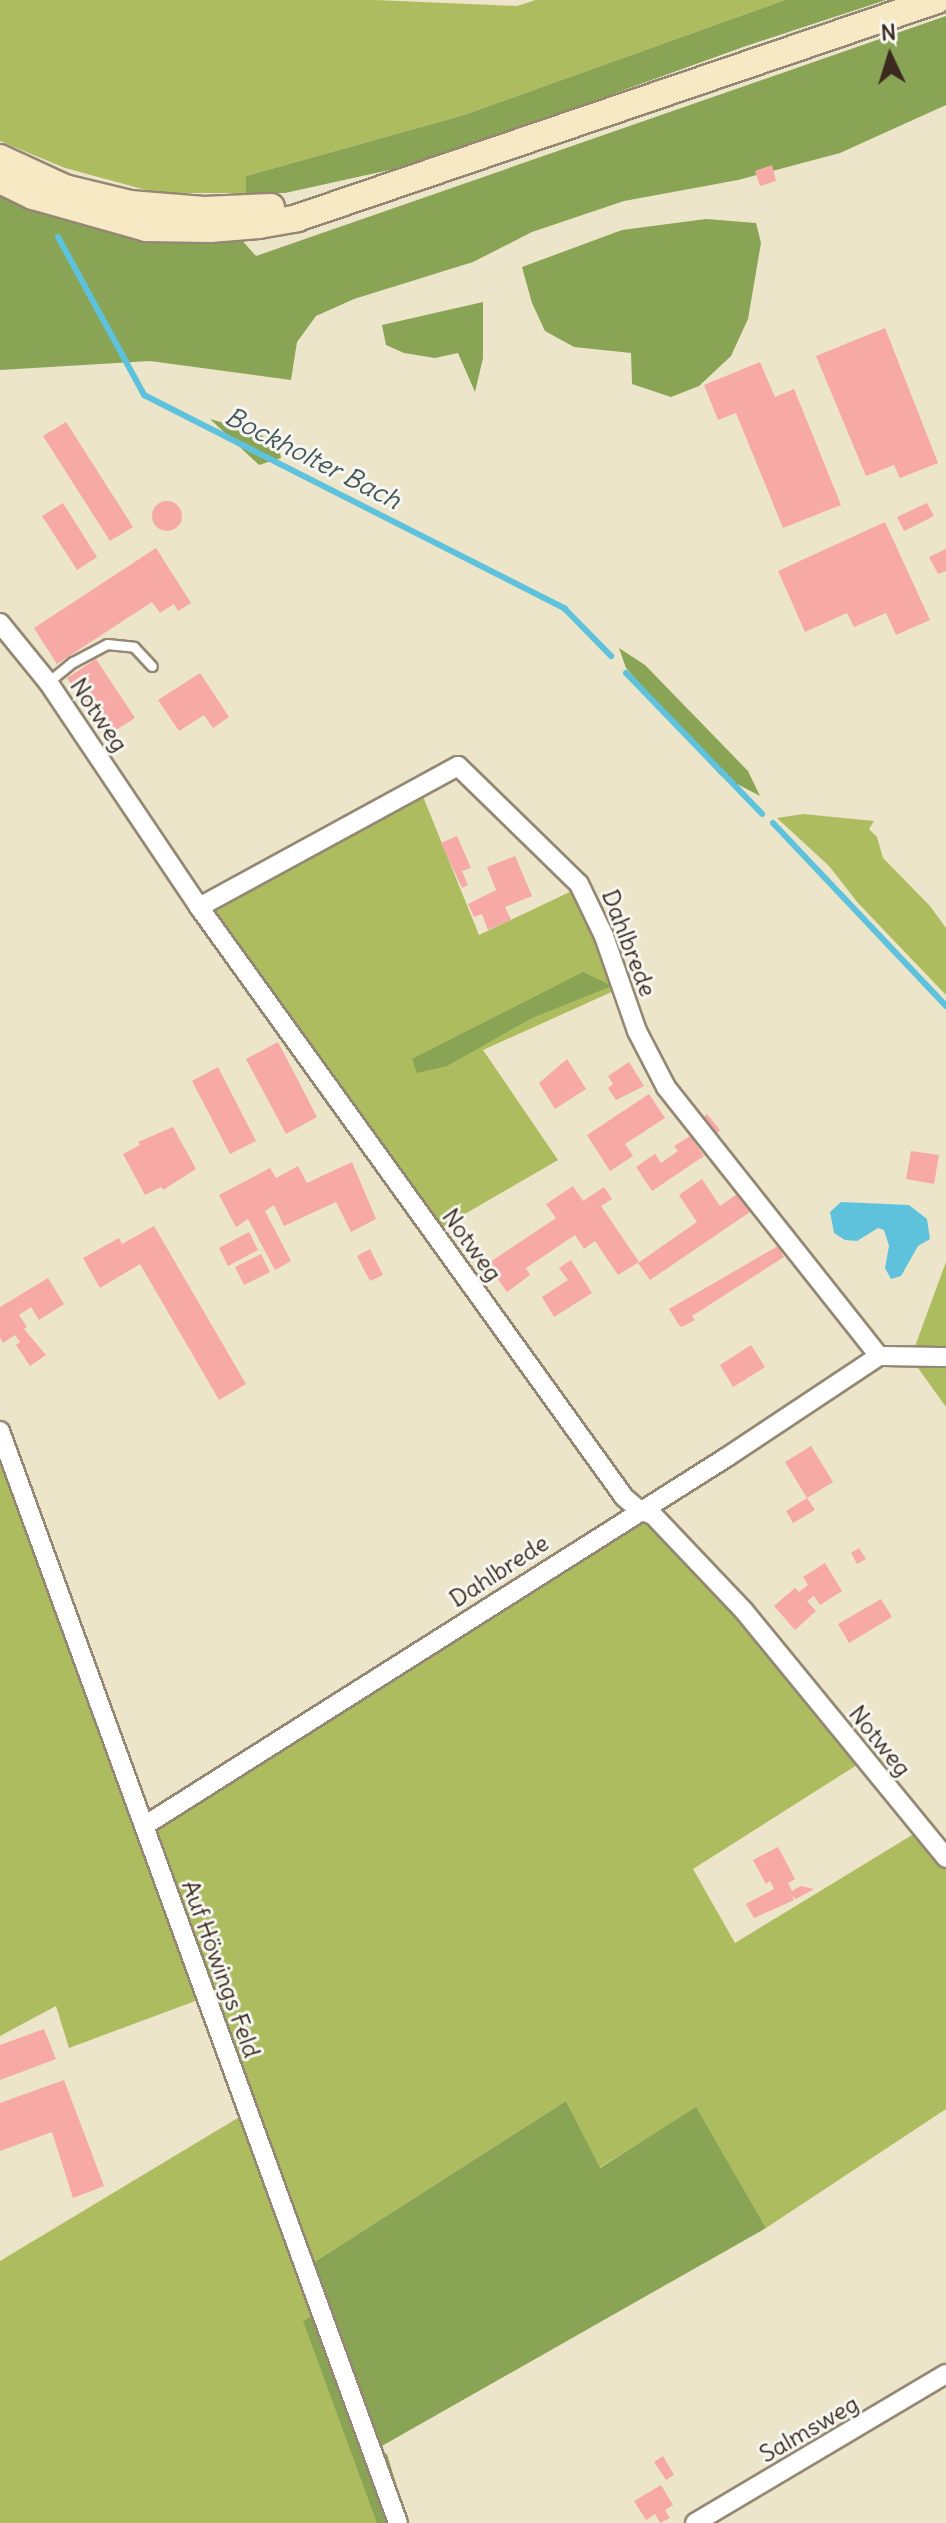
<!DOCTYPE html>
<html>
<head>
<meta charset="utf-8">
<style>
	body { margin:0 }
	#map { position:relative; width:946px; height:2523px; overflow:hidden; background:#ece5c9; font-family:Delius,sans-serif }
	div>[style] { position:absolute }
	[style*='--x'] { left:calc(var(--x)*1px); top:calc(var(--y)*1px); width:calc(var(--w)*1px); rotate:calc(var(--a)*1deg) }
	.green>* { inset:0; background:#adbc5f }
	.forest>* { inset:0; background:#8aa456 }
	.water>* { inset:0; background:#5fc2dd }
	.stream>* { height:6px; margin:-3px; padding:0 3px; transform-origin:3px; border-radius:3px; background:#5fc2dd }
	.building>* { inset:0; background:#f6a9a5 }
	.round { border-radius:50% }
	.roads { filter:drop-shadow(2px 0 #948874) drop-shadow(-2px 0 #948874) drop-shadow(0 2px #948874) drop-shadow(0 -2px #948874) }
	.lane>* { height:9px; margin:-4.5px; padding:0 4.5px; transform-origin:4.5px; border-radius:4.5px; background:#fff }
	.street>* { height:18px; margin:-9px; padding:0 9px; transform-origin:9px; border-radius:9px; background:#fff }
	.secondary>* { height:26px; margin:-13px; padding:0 13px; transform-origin:13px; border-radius:13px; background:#f7e9c3 }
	span { translate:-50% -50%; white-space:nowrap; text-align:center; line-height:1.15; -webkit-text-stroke:6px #f6f6f2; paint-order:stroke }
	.street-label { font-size:24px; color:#3b2a1e }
	.water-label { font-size:26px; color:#465857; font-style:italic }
	.north { position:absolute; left:850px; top:16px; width:80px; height:80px; -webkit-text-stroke:6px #f6f6f2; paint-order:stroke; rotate:356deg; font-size:22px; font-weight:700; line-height:32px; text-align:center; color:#3b2a1e }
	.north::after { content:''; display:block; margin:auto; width:28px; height:36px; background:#3b2a1e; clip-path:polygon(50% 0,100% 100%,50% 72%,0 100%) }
</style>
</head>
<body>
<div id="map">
	<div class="green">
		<i style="clip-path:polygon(0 0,375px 0,517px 6px,536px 0,785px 0,464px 115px,246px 176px,246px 193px,157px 193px,65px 168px,0 141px)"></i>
		<i style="clip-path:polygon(422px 794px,479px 935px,576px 889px,616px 990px,483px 1050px,558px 1160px,439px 1229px,213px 916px,213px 910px,215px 905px)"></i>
		<i style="clip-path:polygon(803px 814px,874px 821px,869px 829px,877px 837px,883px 858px,930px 906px,946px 928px,946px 995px,858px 903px,829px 866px,777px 818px)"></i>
		<i style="clip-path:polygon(946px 1262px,946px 1348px,914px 1349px)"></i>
		<i style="clip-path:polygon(913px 1361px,946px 1361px,946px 1407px)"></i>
		<i style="clip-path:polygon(0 1431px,144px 1826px,639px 1514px,653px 1519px,860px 1763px,693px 1869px,735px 1943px,917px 1832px,946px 1865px,946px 2109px,766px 2228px,696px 2108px,599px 2168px,566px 2101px,305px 2268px,399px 2523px,0 2523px,0 2261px,246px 2113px,206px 1997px,69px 2048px,56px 2006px,0 2036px)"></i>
	</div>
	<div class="forest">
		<i style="clip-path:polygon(785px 0,886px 0,746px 46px,421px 163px,285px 193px,246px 193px,246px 176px,464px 115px)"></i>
		<i style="clip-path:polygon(946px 16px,946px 105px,840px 153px,738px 180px,624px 201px,532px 232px,473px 262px,354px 299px,316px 316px,297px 342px,291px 380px,150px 361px,0 370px,0 188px,239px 237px,256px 256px)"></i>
		<i style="clip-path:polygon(706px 219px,756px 223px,761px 243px,748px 319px,731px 356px,699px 386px,671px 397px,632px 384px,631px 353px,574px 347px,545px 331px,532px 303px,522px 267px,622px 230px)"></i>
		<i style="clip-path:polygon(483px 302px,483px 358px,475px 392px,458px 353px,435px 358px,404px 353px,386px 345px,382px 325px)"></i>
		<i style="clip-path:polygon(210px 419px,255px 432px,278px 444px,281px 458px,259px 465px)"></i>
		<i style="clip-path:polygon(619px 648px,645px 665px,748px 771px,760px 796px,720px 775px,626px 668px)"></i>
		<i style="clip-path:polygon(583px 972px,612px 986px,532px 1018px,447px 1066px,417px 1073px,412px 1059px)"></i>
		<i style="clip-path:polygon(566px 2101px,600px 2168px,696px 2107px,766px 2228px,373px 2451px,387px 2454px,408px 2523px,377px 2523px,303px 2321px,315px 2315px,305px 2268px)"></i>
	</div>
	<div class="water">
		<i style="clip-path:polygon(841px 1202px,909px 1205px,927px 1219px,930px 1239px,918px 1246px,901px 1276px,891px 1279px,885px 1268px,889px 1246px,884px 1230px,878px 1228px,857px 1241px,845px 1240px,834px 1233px,830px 1212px)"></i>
	</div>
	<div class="stream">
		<i style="--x:58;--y:237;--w:180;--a:61.4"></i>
		<i style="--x:144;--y:395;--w:472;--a:26.9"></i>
		<i style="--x:565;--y:609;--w:66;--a:45.6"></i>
		<i style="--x:626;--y:673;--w:196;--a:46"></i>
		<i style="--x:773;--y:823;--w:252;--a:46.6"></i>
	</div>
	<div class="building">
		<i style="clip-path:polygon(772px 165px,776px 181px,760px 186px,755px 171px)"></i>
		<i style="clip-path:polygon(885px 328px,938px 463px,900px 478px,894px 465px,866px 476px,816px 356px)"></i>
		<i style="clip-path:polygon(760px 362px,775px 397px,794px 389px,841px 505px,783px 528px,736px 413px,718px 420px,704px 385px)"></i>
		<i style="clip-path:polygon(66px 422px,133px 527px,110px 541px,43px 436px)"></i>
		<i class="round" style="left:152px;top:501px;width:30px;height:30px"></i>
		<i style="clip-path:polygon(63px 503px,97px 557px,77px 570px,42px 516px)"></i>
		<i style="clip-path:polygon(927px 503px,934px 516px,904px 531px,897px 517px)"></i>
		<i style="clip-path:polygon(885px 522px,930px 620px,896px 635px,886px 613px,854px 627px,847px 613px,805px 632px,778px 571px)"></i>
		<i style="clip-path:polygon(156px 548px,191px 603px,178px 611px,174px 604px,160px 613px,152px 602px,57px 664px,34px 628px)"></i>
		<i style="clip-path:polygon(946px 549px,946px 571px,938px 574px,929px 557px)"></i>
		<i style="clip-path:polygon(96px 659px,135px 718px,105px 737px,67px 678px)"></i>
		<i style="clip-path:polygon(200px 673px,229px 717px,213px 728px,204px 715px,179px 731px,158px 700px)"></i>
		<i style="clip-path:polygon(457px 836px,471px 868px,462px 871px,468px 885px,462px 888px,441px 843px)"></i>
		<i style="clip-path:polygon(515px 856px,532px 896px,505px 907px,511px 920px,488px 930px,482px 914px,474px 917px,468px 904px,496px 890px,487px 867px)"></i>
		<i style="clip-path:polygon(278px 1042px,317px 1117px,286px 1134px,246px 1059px)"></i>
		<i style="clip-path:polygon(567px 1059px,586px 1089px,555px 1109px,539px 1083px)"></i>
		<i style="clip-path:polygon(629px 1062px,644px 1086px,616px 1100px,608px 1088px,613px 1084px,608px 1076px)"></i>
		<i style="clip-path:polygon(218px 1067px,256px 1141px,230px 1154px,192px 1081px)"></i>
		<i style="clip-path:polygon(649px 1094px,665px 1118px,625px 1144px,633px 1156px,610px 1171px,587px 1135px)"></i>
		<i style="clip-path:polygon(707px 1114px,720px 1130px,712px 1138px,698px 1122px)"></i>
		<i style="clip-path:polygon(173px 1127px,196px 1169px,163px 1190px,161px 1187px,145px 1195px,123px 1154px,140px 1145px,138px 1142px)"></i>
		<i style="clip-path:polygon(690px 1136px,704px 1156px,652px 1191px,636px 1167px,655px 1154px,661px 1163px,678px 1151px,674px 1146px)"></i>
		<i style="clip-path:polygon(911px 1151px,939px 1155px,934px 1184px,906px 1179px)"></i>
		<i style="clip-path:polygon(352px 1162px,376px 1219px,351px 1232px,336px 1202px,284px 1226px,274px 1205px,265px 1211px,291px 1261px,275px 1270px,248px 1219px,236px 1227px,219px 1195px,270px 1168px,276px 1178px,298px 1166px,307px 1183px)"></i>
		<i style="clip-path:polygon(702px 1179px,720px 1206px,737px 1194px,750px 1212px,650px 1280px,638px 1263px,697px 1222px,679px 1195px)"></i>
		<i style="clip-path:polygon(573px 1186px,583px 1201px,604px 1187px,612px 1199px,601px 1206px,639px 1262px,618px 1275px,595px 1241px,584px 1249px,575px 1235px,526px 1268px,530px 1275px,507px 1292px,487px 1264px,556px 1218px,546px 1204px)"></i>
		<i style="clip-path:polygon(154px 1226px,246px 1384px,219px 1400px,140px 1264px,100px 1288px,83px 1258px,119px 1238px,122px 1244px)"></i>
		<i style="clip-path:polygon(249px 1232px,258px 1250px,228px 1266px,219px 1248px)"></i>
		<i style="clip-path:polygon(778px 1246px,784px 1257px,692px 1316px,695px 1320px,682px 1327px,679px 1325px,669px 1309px)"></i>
		<i style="clip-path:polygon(370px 1249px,383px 1275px,370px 1281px,357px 1256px)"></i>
		<i style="clip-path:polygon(261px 1254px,270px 1272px,244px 1285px,235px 1267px)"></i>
		<i style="clip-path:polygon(571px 1260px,592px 1293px,554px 1317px,542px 1297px,568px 1280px,559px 1268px)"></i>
		<i style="clip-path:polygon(48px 1278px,64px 1304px,39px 1320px,31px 1307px,19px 1315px,27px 1327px,24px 1329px,46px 1355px,30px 1366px,16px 1345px,20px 1342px,15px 1335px,3px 1343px,0 1337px,0 1307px)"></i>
		<i style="clip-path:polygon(751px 1345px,765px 1367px,733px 1387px,720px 1365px)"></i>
		<i style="clip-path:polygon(811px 1446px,833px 1482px,807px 1498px,785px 1462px)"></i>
		<i style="clip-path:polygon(807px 1498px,815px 1510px,793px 1523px,786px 1511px)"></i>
		<i style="clip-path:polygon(859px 1548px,866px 1559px,857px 1564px,851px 1553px)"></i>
		<i style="clip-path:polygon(825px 1563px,842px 1591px,820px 1605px,814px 1596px,807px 1601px,816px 1611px,795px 1630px,774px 1606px,795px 1588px,799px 1592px,808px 1585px,803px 1577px)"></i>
		<i style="clip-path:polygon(881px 1599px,892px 1617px,849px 1643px,838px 1624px)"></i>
		<i style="clip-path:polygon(778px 1847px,795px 1879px,788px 1883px,792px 1891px,801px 1886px,814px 1889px,796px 1899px,792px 1896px,794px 1900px,754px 1918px,746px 1904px,774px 1889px,770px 1881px,766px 1884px,753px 1860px)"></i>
		<i style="clip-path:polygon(44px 2029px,56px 2059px,0 2080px,0 2045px)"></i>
		<i style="clip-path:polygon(64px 2080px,104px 2186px,73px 2198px,52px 2132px,0 2151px,0 2103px)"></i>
		<i style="clip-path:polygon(663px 2456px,674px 2475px,666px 2480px,654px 2462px)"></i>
		<i style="clip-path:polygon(661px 2485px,673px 2505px,665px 2510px,670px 2518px,660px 2523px,655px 2514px,646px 2520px,634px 2501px)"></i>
	</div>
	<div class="roads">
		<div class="lane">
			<i style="--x:48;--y:682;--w:32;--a:-39"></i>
			<i style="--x:73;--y:662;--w:38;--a:-28"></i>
			<i style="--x:107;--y:644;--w:27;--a:6"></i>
			<i style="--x:134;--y:647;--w:26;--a:47"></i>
		</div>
		<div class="street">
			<i style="--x:0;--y:623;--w:76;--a:50.9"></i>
			<i style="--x:48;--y:682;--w:271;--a:56.1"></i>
			<i style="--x:199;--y:907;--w:727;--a:54.23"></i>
			<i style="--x:624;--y:1497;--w:20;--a:41"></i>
			<i style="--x:639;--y:1510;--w:15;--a:20"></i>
			<i style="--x:653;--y:1515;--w:132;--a:46.5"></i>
			<i style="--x:744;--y:1611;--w:319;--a:50.7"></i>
			<i style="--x:879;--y:1356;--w:67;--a:0.9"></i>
			<i style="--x:0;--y:1431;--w:1162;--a:69.97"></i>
			<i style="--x:144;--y:1826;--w:690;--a:-32.33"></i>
			<i style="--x:727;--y:1457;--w:182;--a:-33.6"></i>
			<i style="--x:879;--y:1356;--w:343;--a:-128.4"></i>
			<i style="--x:666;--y:1087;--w:63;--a:-117.4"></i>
			<i style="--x:637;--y:1031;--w:101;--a:-109.2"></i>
			<i style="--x:604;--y:936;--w:58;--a:-115.7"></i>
			<i style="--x:579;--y:884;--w:169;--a:-135.7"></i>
			<i style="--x:458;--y:766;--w:295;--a:151.4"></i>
			<i style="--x:695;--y:2523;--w:292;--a:-30.7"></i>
		</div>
		<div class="secondary">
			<i style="--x:0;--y:158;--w:72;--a:24.8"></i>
			<i style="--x:65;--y:188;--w:67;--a:13.8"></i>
			<i style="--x:130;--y:204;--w:74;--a:4.6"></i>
			<i style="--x:204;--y:210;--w:67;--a:-2.6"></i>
			<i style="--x:0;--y:180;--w:37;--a:26"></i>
			<i style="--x:33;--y:196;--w:117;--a:15.8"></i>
			<i style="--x:146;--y:228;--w:64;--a:0.9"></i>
			<i style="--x:210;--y:229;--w:49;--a:-4.7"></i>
			<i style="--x:259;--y:225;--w:39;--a:-10"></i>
			<i style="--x:297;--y:218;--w:676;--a:-18.81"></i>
		</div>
	</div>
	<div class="street-label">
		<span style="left:99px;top:715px;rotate:56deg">Notweg</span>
		<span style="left:629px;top:943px;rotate:69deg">Dahlbrede</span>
		<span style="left:472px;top:1245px;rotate:54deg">Notweg</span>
		<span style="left:499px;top:1571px;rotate:-33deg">Dahlbrede</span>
		<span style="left:880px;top:1741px;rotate:51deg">Notweg</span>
		<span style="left:221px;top:1969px;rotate:70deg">Auf Höwings Feld</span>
		<span style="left:809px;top:2429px;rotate:-30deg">Salmsweg</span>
	</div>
	<div class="water-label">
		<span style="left:313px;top:458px;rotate:27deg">Bockholter Bach</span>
	</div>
	<div class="north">N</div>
</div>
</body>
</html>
